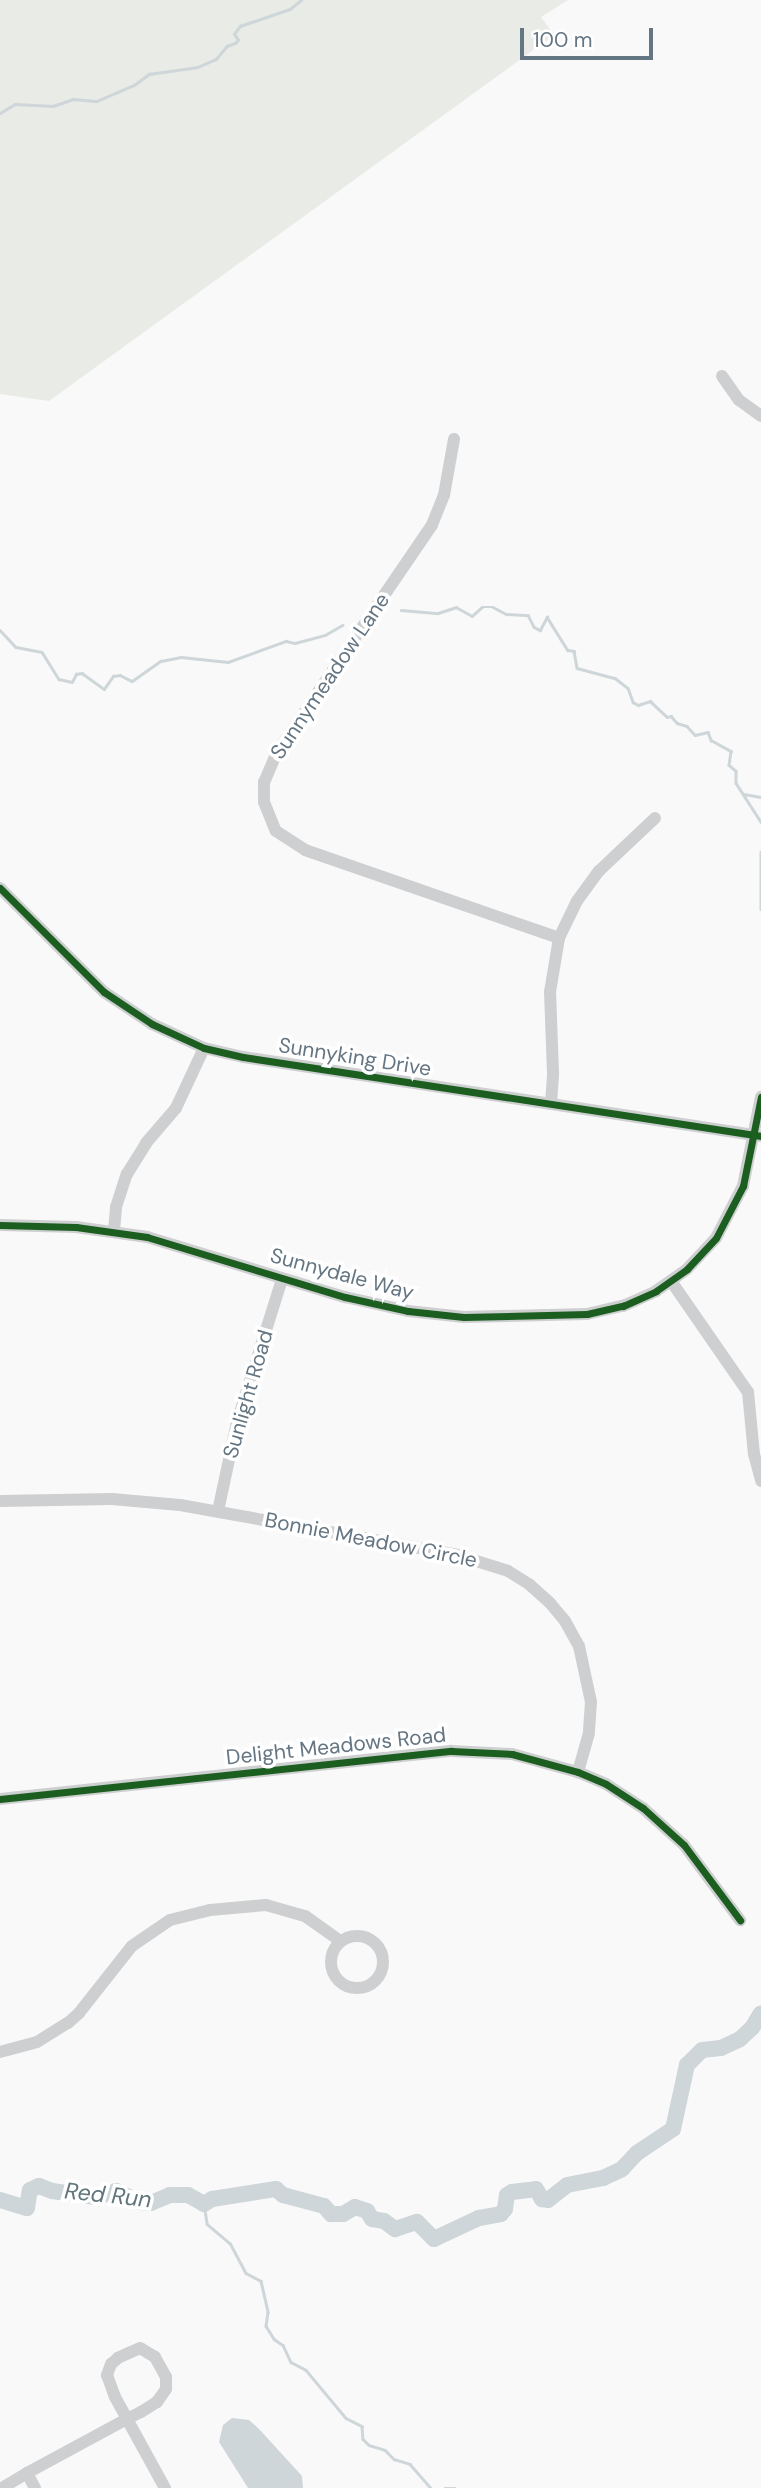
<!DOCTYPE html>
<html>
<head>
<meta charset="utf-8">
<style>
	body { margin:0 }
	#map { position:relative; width:761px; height:2488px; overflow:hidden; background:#f9f9f9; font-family:"DM Sans",sans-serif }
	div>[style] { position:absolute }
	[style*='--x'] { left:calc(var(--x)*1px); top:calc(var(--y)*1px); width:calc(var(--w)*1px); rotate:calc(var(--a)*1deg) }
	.green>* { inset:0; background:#e8ebe6 }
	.water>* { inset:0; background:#ced6d9 }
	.stream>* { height:2.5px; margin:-1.25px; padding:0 1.25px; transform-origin:1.25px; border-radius:1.25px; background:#ced6d9 }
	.river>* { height:16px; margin:-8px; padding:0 8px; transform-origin:8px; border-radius:8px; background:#ced6d9 }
	.minor>* { height:12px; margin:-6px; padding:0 6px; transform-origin:6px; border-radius:6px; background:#cecfd0 }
	.minor>.ring { margin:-6px; padding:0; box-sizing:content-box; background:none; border:12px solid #cecfd0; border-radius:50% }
	.cycleway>* { height:7px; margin:-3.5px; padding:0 3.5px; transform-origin:3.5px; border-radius:3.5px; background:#1b5e20 }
	span { translate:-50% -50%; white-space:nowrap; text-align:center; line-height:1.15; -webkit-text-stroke:7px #fff; paint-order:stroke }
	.street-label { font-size:21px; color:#657683 }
	.water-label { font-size:23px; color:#60757c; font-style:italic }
	.scale { position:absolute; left:520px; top:28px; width:133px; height:32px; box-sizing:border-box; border:4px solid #657683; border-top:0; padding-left:9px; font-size:21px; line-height:24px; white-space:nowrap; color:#657683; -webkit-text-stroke:5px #fff; paint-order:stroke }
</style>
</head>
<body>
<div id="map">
	<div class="green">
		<i style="clip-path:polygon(0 0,568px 0,541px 17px,554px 35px,49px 401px,0 394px)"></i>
	</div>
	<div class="water">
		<i style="clip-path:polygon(232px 2418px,249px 2420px,259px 2429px,302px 2476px,303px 2488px,248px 2488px,219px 2442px,223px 2425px)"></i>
	</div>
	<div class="stream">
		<i style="--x:0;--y:113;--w:17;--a:-31"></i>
		<i style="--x:15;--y:104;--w:38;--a:3"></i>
		<i style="--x:53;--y:106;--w:21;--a:-19"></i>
		<i style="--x:73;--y:99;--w:24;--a:5"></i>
		<i style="--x:97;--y:101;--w:40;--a:-23.4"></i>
		<i style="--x:134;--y:85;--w:19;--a:-36"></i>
		<i style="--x:149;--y:74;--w:49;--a:-8.1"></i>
		<i style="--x:198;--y:67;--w:20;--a:-24"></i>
		<i style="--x:216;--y:59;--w:17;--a:-50"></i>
		<i style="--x:227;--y:46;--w:9;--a:-21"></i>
		<i style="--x:235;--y:43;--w:4;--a:-45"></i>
		<i style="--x:238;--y:40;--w:7;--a:-124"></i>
		<i style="--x:234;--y:34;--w:10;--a:-53"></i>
		<i style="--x:240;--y:26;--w:53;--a:-18.8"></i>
		<i style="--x:290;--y:9;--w:14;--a:-39"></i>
		<i style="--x:401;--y:610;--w:37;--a:5"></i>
		<i style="--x:438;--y:613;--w:19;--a:-18"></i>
		<i style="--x:456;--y:607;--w:18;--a:29"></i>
		<i style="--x:472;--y:616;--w:13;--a:-42"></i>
		<i style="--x:482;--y:607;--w:11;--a:0"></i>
		<i style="--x:493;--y:607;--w:15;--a:28"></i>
		<i style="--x:506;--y:614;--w:22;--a:3"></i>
		<i style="--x:528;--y:615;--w:13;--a:63"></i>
		<i style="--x:534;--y:627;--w:7;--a:27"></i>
		<i style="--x:540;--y:630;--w:15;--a:-62"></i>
		<i style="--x:547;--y:617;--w:39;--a:58"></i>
		<i style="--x:568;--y:650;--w:6;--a:9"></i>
		<i style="--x:574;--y:651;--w:17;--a:80"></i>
		<i style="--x:577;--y:668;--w:39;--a:15"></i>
		<i style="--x:615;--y:678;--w:16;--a:38"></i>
		<i style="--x:628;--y:688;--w:15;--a:70"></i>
		<i style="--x:633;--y:702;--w:6;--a:31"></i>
		<i style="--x:638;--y:705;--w:13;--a:-18"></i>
		<i style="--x:650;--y:701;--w:23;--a:43"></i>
		<i style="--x:667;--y:717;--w:4;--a:-14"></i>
		<i style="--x:671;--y:716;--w:9;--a:49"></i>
		<i style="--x:677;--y:723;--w:10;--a:17"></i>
		<i style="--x:687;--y:726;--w:12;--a:48"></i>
		<i style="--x:695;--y:735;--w:13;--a:-13"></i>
		<i style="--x:708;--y:732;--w:9;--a:69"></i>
		<i style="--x:711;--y:740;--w:23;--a:29"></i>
		<i style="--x:731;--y:751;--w:14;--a:98"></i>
		<i style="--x:729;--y:765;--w:9;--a:41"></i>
		<i style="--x:736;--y:771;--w:12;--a:90"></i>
		<i style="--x:736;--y:783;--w:46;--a:57.3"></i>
		<i style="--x:0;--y:630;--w:23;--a:47"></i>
		<i style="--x:16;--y:647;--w:26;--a:11"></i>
		<i style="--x:42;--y:652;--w:32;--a:58"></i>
		<i style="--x:59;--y:679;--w:13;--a:13"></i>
		<i style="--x:72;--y:682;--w:9;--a:-63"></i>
		<i style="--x:76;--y:674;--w:6;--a:-9"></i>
		<i style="--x:82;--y:673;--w:27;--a:36"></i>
		<i style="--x:104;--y:689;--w:16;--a:-55"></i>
		<i style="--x:113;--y:676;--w:7;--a:-8"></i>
		<i style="--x:120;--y:675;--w:13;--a:27"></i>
		<i style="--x:132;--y:681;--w:35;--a:-35"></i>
		<i style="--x:161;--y:661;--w:20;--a:-11"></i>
		<i style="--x:181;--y:657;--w:47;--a:6.1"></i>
		<i style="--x:228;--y:662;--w:62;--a:-19.9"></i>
		<i style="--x:286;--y:641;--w:9;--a:13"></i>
		<i style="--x:295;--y:643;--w:31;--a:-15"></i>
		<i style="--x:325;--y:635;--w:20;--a:-30"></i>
		<i style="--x:744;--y:794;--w:17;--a:10"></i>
		<i style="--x:761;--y:852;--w:57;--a:90"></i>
		<i style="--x:204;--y:2204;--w:20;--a:81"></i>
		<i style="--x:207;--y:2224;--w:30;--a:40"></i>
		<i style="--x:230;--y:2243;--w:34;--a:62"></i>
		<i style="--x:246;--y:2273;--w:17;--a:28"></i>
		<i style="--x:261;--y:2281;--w:32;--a:77"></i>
		<i style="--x:268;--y:2312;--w:14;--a:98"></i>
		<i style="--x:266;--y:2326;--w:15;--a:58"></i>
		<i style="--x:274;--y:2339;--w:11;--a:34"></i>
		<i style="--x:283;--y:2345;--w:19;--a:65"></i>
		<i style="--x:291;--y:2362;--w:17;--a:28"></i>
		<i style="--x:306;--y:2370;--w:62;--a:50.2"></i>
		<i style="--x:346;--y:2418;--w:18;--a:27"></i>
		<i style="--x:362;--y:2426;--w:13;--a:86"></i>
		<i style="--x:363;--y:2439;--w:8;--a:45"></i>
		<i style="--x:369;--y:2445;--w:17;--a:17"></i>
		<i style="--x:385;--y:2450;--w:13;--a:45"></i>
		<i style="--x:394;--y:2459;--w:17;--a:17"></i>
		<i style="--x:410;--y:2464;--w:32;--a:49"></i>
		<i style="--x:445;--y:2488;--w:10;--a:0"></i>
	</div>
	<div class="river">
		<i style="--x:0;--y:2200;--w:28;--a:17"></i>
		<i style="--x:27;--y:2208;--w:18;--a:-81"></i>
		<i style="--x:30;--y:2190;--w:10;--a:-24"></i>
		<i style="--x:39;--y:2186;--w:14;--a:21"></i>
		<i style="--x:52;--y:2191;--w:44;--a:7.8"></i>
		<i style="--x:96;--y:2197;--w:21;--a:-17"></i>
		<i style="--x:116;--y:2191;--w:26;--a:25"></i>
		<i style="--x:140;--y:2202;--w:11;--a:5"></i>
		<i style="--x:151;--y:2203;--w:21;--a:-23"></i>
		<i style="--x:170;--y:2195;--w:18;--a:0"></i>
		<i style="--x:188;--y:2195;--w:18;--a:29"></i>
		<i style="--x:204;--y:2204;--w:9;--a:-32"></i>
		<i style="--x:212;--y:2199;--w:65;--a:-8.9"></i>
		<i style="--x:276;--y:2189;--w:9;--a:41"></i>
		<i style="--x:283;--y:2195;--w:42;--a:15"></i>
		<i style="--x:324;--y:2206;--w:11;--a:49"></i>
		<i style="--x:331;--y:2214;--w:12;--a:0"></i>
		<i style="--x:343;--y:2214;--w:14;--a:-30"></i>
		<i style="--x:355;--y:2207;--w:13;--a:18"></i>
		<i style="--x:367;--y:2211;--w:9;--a:58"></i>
		<i style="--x:372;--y:2219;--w:12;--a:9"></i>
		<i style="--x:384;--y:2221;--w:14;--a:36"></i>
		<i style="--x:395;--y:2229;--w:23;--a:-18"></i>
		<i style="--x:417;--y:2222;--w:24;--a:45"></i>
		<i style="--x:434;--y:2239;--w:50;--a:-25"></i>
		<i style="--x:479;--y:2218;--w:22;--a:-10"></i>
		<i style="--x:501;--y:2214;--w:6;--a:-51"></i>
		<i style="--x:505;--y:2209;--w:14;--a:-82"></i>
		<i style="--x:507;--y:2195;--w:6;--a:-31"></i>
		<i style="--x:512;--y:2192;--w:24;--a:-7"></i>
		<i style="--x:536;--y:2189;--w:12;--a:59"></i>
		<i style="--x:542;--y:2199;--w:6;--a:9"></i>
		<i style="--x:548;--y:2200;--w:24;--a:-38"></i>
		<i style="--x:567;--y:2185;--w:37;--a:-11"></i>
		<i style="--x:603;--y:2178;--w:21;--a:-25"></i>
		<i style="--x:622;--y:2169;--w:22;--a:-47"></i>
		<i style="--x:637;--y:2153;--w:43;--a:-33.7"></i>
		<i style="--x:673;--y:2129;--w:66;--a:-77.7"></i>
		<i style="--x:687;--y:2065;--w:21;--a:-45"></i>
		<i style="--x:702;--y:2050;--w:19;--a:-6"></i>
		<i style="--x:721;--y:2048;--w:21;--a:-25"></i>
		<i style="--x:740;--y:2039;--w:16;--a:-43"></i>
		<i style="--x:752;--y:2028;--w:17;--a:-59"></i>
	</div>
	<div class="minor">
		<i style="--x:722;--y:376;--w:29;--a:55"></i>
		<i style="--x:739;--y:400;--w:27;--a:36"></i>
		<i style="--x:454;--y:439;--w:57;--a:100.1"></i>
		<i style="--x:444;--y:495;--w:32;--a:112"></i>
		<i style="--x:432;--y:525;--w:275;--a:124.3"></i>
		<i style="--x:277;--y:752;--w:33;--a:113"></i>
		<i style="--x:264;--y:782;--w:20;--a:90"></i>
		<i style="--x:264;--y:802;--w:31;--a:68"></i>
		<i style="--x:276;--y:831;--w:35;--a:33"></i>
		<i style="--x:305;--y:850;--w:269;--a:19.1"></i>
		<i style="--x:0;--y:888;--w:147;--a:45"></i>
		<i style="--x:104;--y:992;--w:58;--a:33.7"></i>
		<i style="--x:152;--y:1024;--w:57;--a:24.8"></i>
		<i style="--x:204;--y:1048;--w:40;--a:13"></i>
		<i style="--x:243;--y:1057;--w:524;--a:8.67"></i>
		<i style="--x:551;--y:1104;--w:31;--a:-86"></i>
		<i style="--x:553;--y:1073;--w:81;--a:-92.1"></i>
		<i style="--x:550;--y:992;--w:55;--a:-80.5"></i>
		<i style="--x:559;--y:938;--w:41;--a:-64.1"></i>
		<i style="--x:577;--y:901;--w:37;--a:-54"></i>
		<i style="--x:599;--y:871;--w:77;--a:-43.4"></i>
		<i style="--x:0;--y:1225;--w:76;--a:1.5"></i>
		<i style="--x:76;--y:1227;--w:72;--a:8"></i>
		<i style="--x:147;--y:1237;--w:207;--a:16.9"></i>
		<i style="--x:345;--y:1297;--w:65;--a:12.5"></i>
		<i style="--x:408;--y:1311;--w:56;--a:6.1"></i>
		<i style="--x:464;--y:1317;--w:123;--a:-1.4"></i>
		<i style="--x:587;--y:1314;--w:37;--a:-13"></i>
		<i style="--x:623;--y:1306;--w:36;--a:-24"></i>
		<i style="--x:656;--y:1291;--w:38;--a:-35"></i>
		<i style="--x:687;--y:1269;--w:42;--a:-46.9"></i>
		<i style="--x:716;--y:1238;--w:59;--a:-62.6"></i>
		<i style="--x:743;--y:1186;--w:91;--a:-78.6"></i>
		<i style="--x:114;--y:1231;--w:24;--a:-85"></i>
		<i style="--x:116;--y:1207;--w:35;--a:-72"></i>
		<i style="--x:127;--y:1174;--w:36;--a:-58"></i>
		<i style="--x:146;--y:1143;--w:46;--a:-49.4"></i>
		<i style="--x:176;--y:1108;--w:66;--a:-65"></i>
		<i style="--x:671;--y:1281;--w:135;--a:55.3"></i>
		<i style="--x:748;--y:1392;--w:62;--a:84.5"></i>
		<i style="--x:754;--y:1454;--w:28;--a:75"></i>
		<i style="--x:0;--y:1501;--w:112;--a:-1"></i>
		<i style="--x:112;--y:1499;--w:68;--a:5"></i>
		<i style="--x:180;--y:1505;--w:281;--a:10.2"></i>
		<i style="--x:457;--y:1555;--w:53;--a:17.4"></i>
		<i style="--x:508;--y:1571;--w:26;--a:32"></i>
		<i style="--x:530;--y:1585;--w:27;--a:42"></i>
		<i style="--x:550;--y:1603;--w:23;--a:50"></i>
		<i style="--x:565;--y:1621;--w:29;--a:61"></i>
		<i style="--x:579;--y:1646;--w:57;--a:77.9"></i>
		<i style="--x:591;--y:1702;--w:31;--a:94"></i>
		<i style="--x:589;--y:1733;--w:41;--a:105.8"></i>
		<i style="--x:218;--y:1511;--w:91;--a:-77.9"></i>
		<i style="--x:237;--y:1422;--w:150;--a:-72.5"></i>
		<i style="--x:0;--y:1799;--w:454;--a:-6.1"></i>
		<i style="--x:451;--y:1751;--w:61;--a:2.8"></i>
		<i style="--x:512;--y:1754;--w:68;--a:15.3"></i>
		<i style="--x:578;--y:1772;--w:30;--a:23"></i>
		<i style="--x:606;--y:1784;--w:44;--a:33"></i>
		<i style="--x:643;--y:1808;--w:55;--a:42.1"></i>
		<i style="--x:684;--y:1845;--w:94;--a:53.3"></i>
		<i class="ring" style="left:331px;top:1936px;width:40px;height:40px"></i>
		<i style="--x:0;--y:2052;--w:38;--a:-15"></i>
		<i style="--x:37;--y:2042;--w:36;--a:-32"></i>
		<i style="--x:68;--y:2023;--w:15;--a:-42"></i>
		<i style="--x:79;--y:2013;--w:85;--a:-51.7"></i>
		<i style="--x:132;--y:1946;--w:46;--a:-34.4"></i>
		<i style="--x:170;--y:1920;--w:41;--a:-14"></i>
		<i style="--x:210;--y:1910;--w:56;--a:-5.1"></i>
		<i style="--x:266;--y:1905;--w:41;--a:15.8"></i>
		<i style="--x:305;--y:1916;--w:43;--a:35.5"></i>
		<i style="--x:27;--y:2473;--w:17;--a:62"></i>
		<i style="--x:2;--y:2488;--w:29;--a:-31"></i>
		<i style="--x:27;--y:2473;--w:114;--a:-28.4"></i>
		<i style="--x:127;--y:2419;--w:16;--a:-27"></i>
		<i style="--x:141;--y:2412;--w:19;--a:-32"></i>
		<i style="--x:157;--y:2402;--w:16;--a:-55"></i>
		<i style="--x:166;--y:2389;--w:12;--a:-90"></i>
		<i style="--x:166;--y:2377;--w:23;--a:-119"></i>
		<i style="--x:155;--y:2357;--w:17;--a:-149"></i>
		<i style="--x:140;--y:2348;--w:24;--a:156"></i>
		<i style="--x:118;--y:2358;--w:9;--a:139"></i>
		<i style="--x:111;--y:2364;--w:12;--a:110"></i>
		<i style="--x:107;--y:2375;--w:23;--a:70"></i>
		<i style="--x:115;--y:2397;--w:25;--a:61"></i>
		<i style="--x:127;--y:2419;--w:79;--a:61.2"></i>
	</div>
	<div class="cycleway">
		<i style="--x:0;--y:888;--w:147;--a:45"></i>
		<i style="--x:104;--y:992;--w:58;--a:33.7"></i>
		<i style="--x:152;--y:1024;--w:57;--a:24.8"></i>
		<i style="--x:204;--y:1048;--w:40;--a:13"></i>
		<i style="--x:243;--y:1057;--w:524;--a:8.67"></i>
		<i style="--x:0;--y:1225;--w:76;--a:1.5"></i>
		<i style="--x:76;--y:1227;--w:72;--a:8"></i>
		<i style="--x:147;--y:1237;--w:207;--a:16.9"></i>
		<i style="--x:345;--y:1297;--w:65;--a:12.5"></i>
		<i style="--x:408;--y:1311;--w:56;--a:6.1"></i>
		<i style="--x:464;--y:1317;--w:123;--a:-1.4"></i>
		<i style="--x:587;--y:1314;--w:37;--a:-13"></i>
		<i style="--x:623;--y:1306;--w:36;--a:-24"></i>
		<i style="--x:656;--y:1291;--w:38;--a:-35"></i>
		<i style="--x:687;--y:1269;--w:42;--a:-46.9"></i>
		<i style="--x:716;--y:1238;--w:59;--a:-62.6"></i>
		<i style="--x:743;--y:1186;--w:91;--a:-78.6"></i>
		<i style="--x:0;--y:1799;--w:454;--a:-6.1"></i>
		<i style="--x:451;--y:1751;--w:61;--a:2.8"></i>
		<i style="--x:512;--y:1754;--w:68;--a:15.3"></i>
		<i style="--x:578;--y:1772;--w:30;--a:23"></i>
		<i style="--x:606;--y:1784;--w:44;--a:33"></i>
		<i style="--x:643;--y:1808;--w:55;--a:42.1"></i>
		<i style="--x:684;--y:1845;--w:94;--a:53.3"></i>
	</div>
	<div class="street-label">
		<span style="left:330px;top:676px;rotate:-56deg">Sunnymeadow Lane</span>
		<span style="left:355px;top:1057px;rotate:9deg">Sunnyking Drive</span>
		<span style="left:342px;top:1274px;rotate:15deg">Sunnydale Way</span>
		<span style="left:248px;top:1394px;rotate:-74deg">Sunlight Road</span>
		<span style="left:371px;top:1540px;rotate:11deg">Bonnie Meadow Circle</span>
		<span style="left:336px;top:1746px;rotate:-6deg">Delight Meadows Road</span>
	</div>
	<div class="water-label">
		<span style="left:108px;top:2195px;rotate:6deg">Red Run</span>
	</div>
	<div class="scale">100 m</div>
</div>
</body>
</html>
